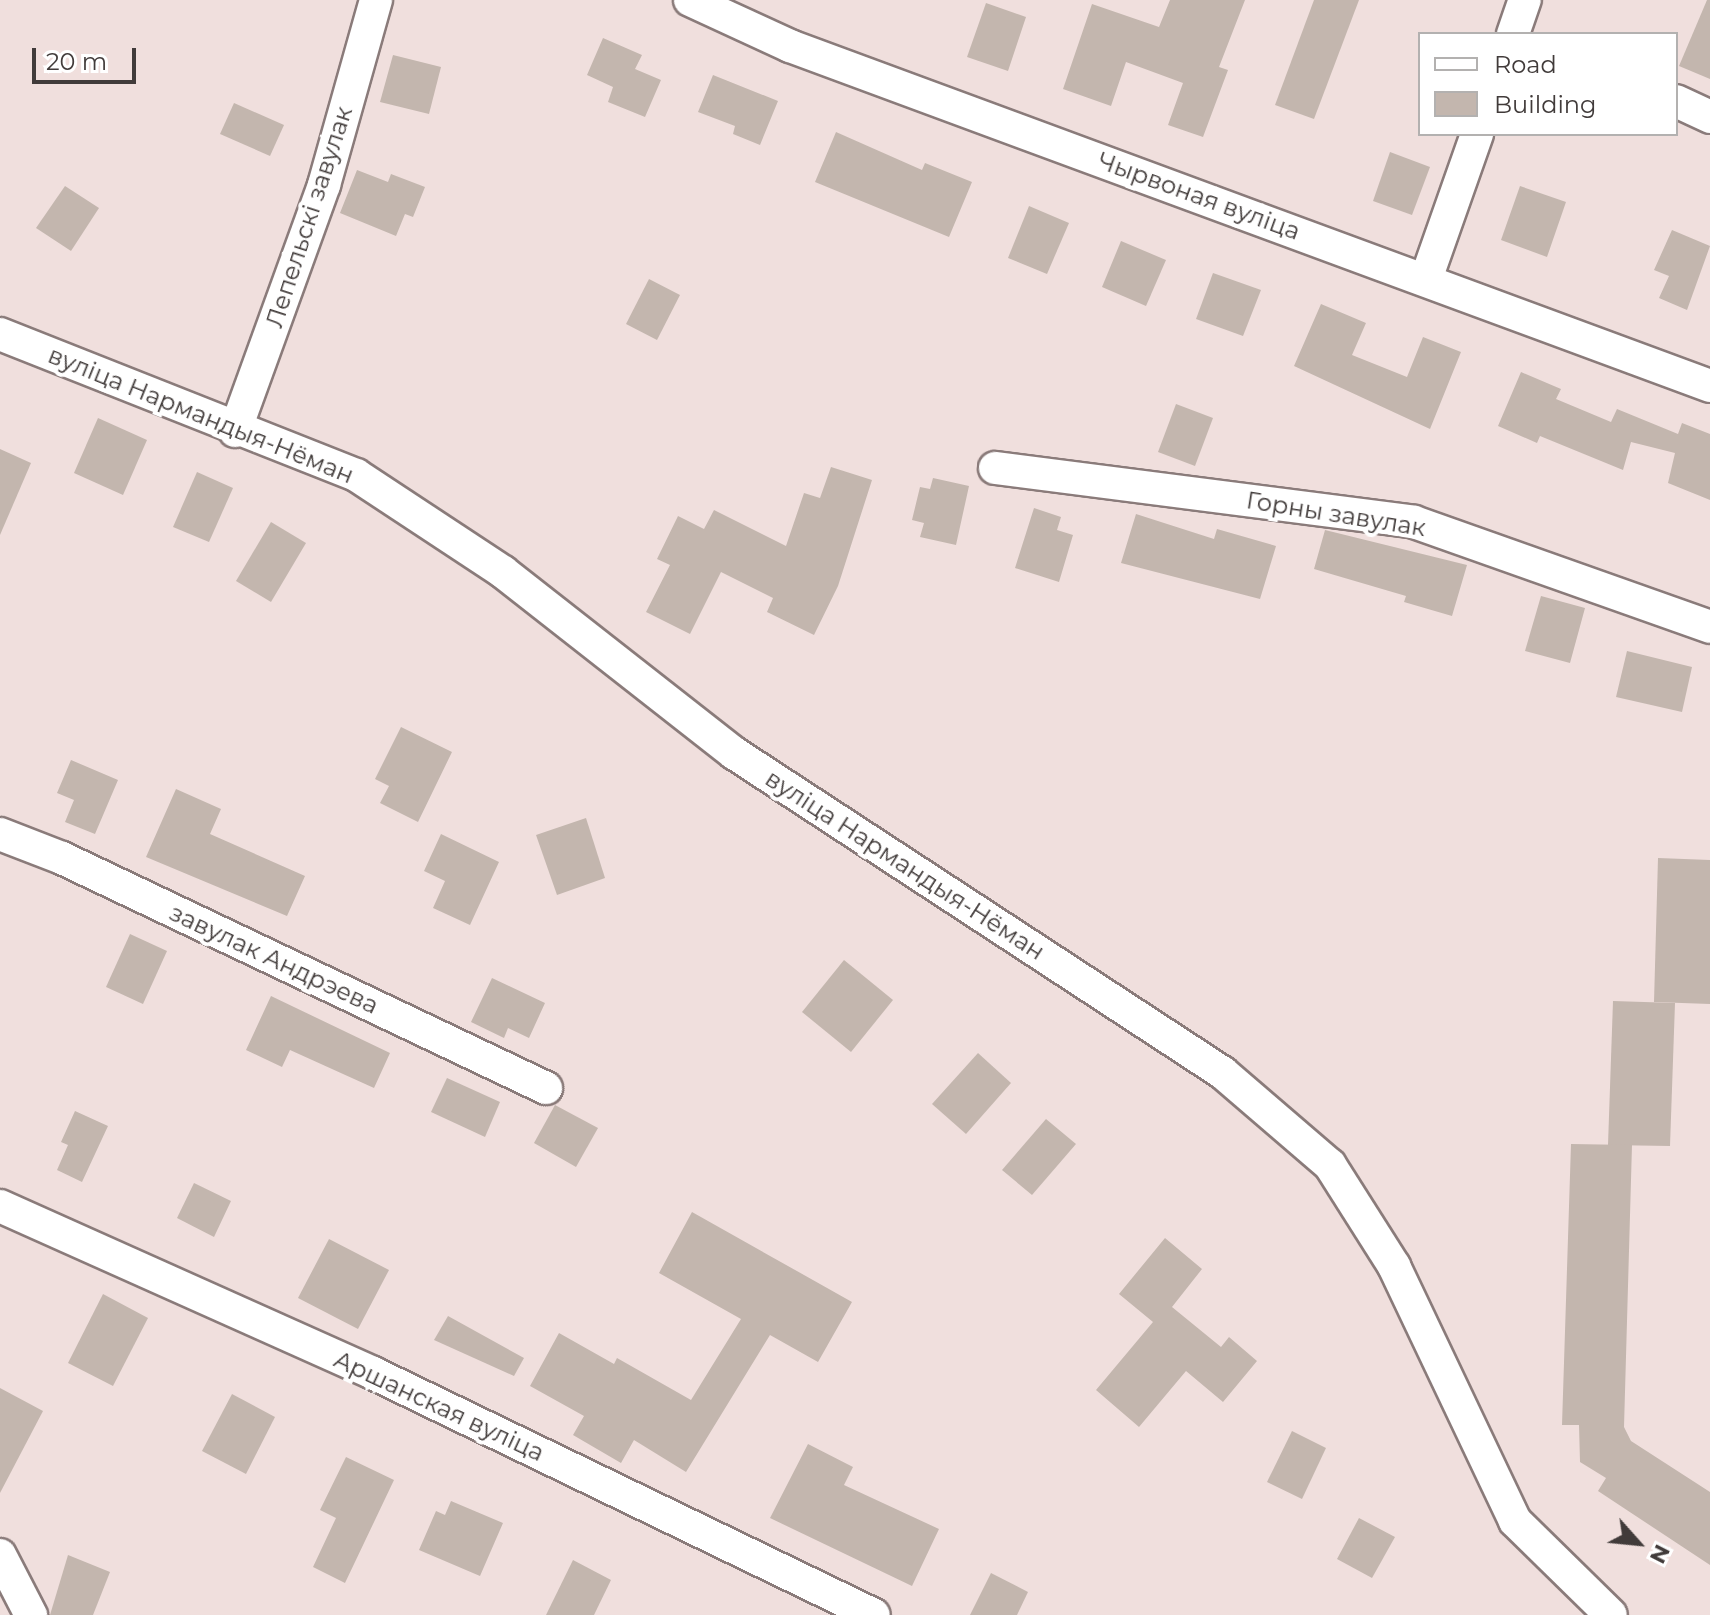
<!DOCTYPE html>
<html>
<head>
<meta charset="utf-8">
<style>
	body { margin:0 }
	#map { position:relative; width:1710px; height:1615px; overflow:hidden; background:#f0dfdd; font-family:Montserrat,sans-serif }
	div>[style] { position:absolute }
	[style*='--x'] { left:calc(var(--x)*1px); top:calc(var(--y)*1px); width:calc(var(--w)*1px); rotate:calc(var(--a)*1deg) }
	.building>* { inset:0; background:#c3b6ae }
	.roads { filter:drop-shadow(2px 0 #8a7b7a) drop-shadow(-2px 0 #8a7b7a) drop-shadow(0 2px #8a7b7a) drop-shadow(0 -2px #8a7b7a) }
	.street>* { height:32px; margin:-16px; padding:0 16px; transform-origin:16px; border-radius:16px; background:#fff }
	span { translate:-50% -50%; white-space:nowrap; text-align:center; line-height:1.15; -webkit-text-stroke:8px #fff; paint-order:stroke }
	.street-label { font-size:24px; color:#413b3a }
	.legend { position:absolute; left:1418px; top:32px; width:260px; height:104px; box-sizing:border-box; background:#fff; border:2px solid #b3b1b0; margin:0; padding:10px 14px; list-style:none; font-size:24px; color:#413b3a }
	.legend li { display:flex; align-items:center; gap:16px; height:40px }
	.legend b { width:40px; border:2px solid #b3b1b0 }
	.north { position:absolute; left:1598px; top:1503px; width:80px; height:80px; -webkit-text-stroke:6px #fff; paint-order:stroke; rotate:117deg; font-size:22px; font-weight:700; line-height:32px; text-align:center; color:#413b3a }
	.north::after { content:''; display:block; margin:auto; width:28px; height:36px; background:#413b3a; clip-path:polygon(50% 0,100% 100%,50% 72%,0 100%) }
	.scale { position:absolute; left:32px; top:48px; width:104px; height:36px; box-sizing:border-box; border:4px solid #413b3a; border-top:0; padding-left:10px; font-size:24px; line-height:28px; white-space:nowrap; color:#413b3a; -webkit-text-stroke:6px #fff; paint-order:stroke }
</style>
</head>
<body>
<div id="map">
	<div class="building">
		<i style="clip-path:polygon(1170px 0,1245px 0,1219px 67px,1228px 70px,1203px 137px,1168px 125px,1183px 83px,1126px 62px,1111px 106px,1063px 89px,1092px 4px,1159px 27px)"></i>
		<i style="clip-path:polygon(1314px 0,1359px 0,1314px 119px,1275px 105px)"></i>
		<i style="clip-path:polygon(1707px 0,1710px 0,1710px 79px,1679px 66px)"></i>
		<i style="clip-path:polygon(986px 3px,1026px 17px,1008px 71px,967px 57px)"></i>
		<i style="clip-path:polygon(603px 38px,642px 55px,635px 69px,661px 80px,645px 117px,608px 102px,613px 87px,587px 75px)"></i>
		<i style="clip-path:polygon(393px 55px,441px 67px,429px 114px,380px 102px)"></i>
		<i style="clip-path:polygon(713px 75px,778px 101px,760px 145px,733px 134px,735px 126px,698px 112px)"></i>
		<i style="clip-path:polygon(234px 103px,284px 125px,270px 156px,220px 134px)"></i>
		<i style="clip-path:polygon(836px 132px,922px 170px,925px 163px,972px 182px,949px 237px,815px 182px)"></i>
		<i style="clip-path:polygon(1390px 152px,1430px 167px,1412px 215px,1373px 201px)"></i>
		<i style="clip-path:polygon(357px 170px,388px 182px,391px 174px,425px 187px,413px 217px,405px 214px,396px 236px,340px 213px)"></i>
		<i style="clip-path:polygon(65px 186px,99px 208px,71px 251px,36px 228px)"></i>
		<i style="clip-path:polygon(1520px 186px,1566px 202px,1547px 257px,1501px 240px)"></i>
		<i style="clip-path:polygon(1029px 206px,1069px 223px,1047px 274px,1008px 258px)"></i>
		<i style="clip-path:polygon(1672px 230px,1710px 246px,1687px 310px,1659px 298px,1669px 276px,1654px 270px)"></i>
		<i style="clip-path:polygon(1121px 241px,1166px 260px,1146px 306px,1102px 287px)"></i>
		<i style="clip-path:polygon(1213px 273px,1261px 290px,1243px 336px,1196px 319px)"></i>
		<i style="clip-path:polygon(649px 279px,680px 295px,657px 340px,626px 324px)"></i>
		<i style="clip-path:polygon(1321px 304px,1366px 323px,1352px 355px,1407px 377px,1423px 337px,1461px 352px,1430px 429px,1294px 366px)"></i>
		<i style="clip-path:polygon(1521px 372px,1561px 389px,1556px 399px,1611px 422px,1617px 409px,1678px 434px,1682px 423px,1710px 434px,1710px 500px,1668px 483px,1675px 453px,1631px 442px,1623px 470px,1540px 436px,1537px 443px,1498px 426px)"></i>
		<i style="clip-path:polygon(1176px 404px,1213px 418px,1195px 466px,1158px 452px)"></i>
		<i style="clip-path:polygon(98px 418px,147px 440px,123px 495px,74px 473px)"></i>
		<i style="clip-path:polygon(0 449px,31px 463px,0 535px)"></i>
		<i style="clip-path:polygon(831px 467px,872px 480px,838px 586px,814px 635px,767px 612px,773px 598px,721px 572px,690px 634px,646px 612px,670px 565px,657px 559px,678px 516px,704px 529px,714px 510px,786px 546px,804px 493px,820px 498px)"></i>
		<i style="clip-path:polygon(197px 472px,233px 488px,209px 542px,173px 527px)"></i>
		<i style="clip-path:polygon(933px 478px,969px 486px,956px 545px,920px 537px,924px 523px,912px 520px,920px 487px,930px 489px)"></i>
		<i style="clip-path:polygon(1034px 508px,1061px 517px,1057px 530px,1073px 535px,1059px 582px,1015px 568px)"></i>
		<i style="clip-path:polygon(1136px 514px,1214px 539px,1217px 529px,1276px 546px,1260px 599px,1121px 563px)"></i>
		<i style="clip-path:polygon(271px 522px,306px 543px,271px 602px,236px 581px)"></i>
		<i style="clip-path:polygon(1325px 530px,1467px 565px,1452px 616px,1404px 602px,1406px 596px,1314px 569px)"></i>
		<i style="clip-path:polygon(1541px 596px,1585px 608px,1570px 663px,1525px 651px)"></i>
		<i style="clip-path:polygon(1627px 651px,1692px 667px,1682px 712px,1616px 697px)"></i>
		<i style="clip-path:polygon(401px 727px,452px 752px,418px 822px,380px 803px,389px 786px,375px 779px)"></i>
		<i style="clip-path:polygon(71px 760px,118px 780px,95px 834px,65px 822px,74px 800px,57px 793px)"></i>
		<i style="clip-path:polygon(176px 789px,221px 809px,210px 834px,305px 876px,287px 916px,146px 857px)"></i>
		<i style="clip-path:polygon(586px 818px,605px 878px,557px 895px,536px 835px)"></i>
		<i style="clip-path:polygon(441px 834px,499px 862px,470px 925px,433px 908px,445px 881px,424px 871px)"></i>
		<i style="clip-path:polygon(1658px 858px,1710px 860px,1710px 1004px,1654px 1002px)"></i>
		<i style="clip-path:polygon(130px 934px,167px 951px,143px 1004px,106px 987px)"></i>
		<i style="clip-path:polygon(844px 960px,893px 1000px,851px 1052px,802px 1012px)"></i>
		<i style="clip-path:polygon(492px 978px,545px 1003px,529px 1038px,508px 1028px,504px 1038px,471px 1022px)"></i>
		<i style="clip-path:polygon(271px 996px,390px 1053px,374px 1088px,290px 1050px,282px 1067px,246px 1050px)"></i>
		<i style="clip-path:polygon(1613px 1001px,1675px 1003px,1670px 1146px,1608px 1145px)"></i>
		<i style="clip-path:polygon(978px 1053px,1011px 1083px,966px 1134px,932px 1104px)"></i>
		<i style="clip-path:polygon(447px 1078px,500px 1102px,485px 1137px,431px 1112px)"></i>
		<i style="clip-path:polygon(555px 1105px,598px 1128px,576px 1167px,534px 1143px)"></i>
		<i style="clip-path:polygon(75px 1111px,108px 1126px,82px 1182px,57px 1170px,68px 1145px,61px 1142px)"></i>
		<i style="clip-path:polygon(1046px 1119px,1076px 1144px,1032px 1195px,1002px 1170px)"></i>
		<i style="clip-path:polygon(1571px 1144px,1632px 1145px,1624px 1427px,1631px 1441px,1710px 1492px,1710px 1565px,1598px 1491px,1606px 1478px,1580px 1462px,1579px 1425px,1562px 1425px)"></i>
		<i style="clip-path:polygon(194px 1183px,231px 1201px,214px 1237px,177px 1218px)"></i>
		<i style="clip-path:polygon(692px 1212px,852px 1302px,818px 1362px,770px 1335px,686px 1472px,634px 1440px,621px 1463px,573px 1435px,584px 1416px,530px 1386px,559px 1333px,614px 1364px,617px 1358px,691px 1400px,741px 1319px,659px 1273px)"></i>
		<i style="clip-path:polygon(1165px 1238px,1202px 1269px,1172px 1307px,1221px 1347px,1229px 1337px,1257px 1361px,1223px 1402px,1186px 1371px,1139px 1427px,1096px 1390px,1153px 1322px,1119px 1294px)"></i>
		<i style="clip-path:polygon(329px 1239px,389px 1270px,358px 1329px,298px 1298px)"></i>
		<i style="clip-path:polygon(103px 1294px,148px 1318px,113px 1386px,68px 1363px)"></i>
		<i style="clip-path:polygon(448px 1316px,524px 1358px,514px 1376px,434px 1340px)"></i>
		<i style="clip-path:polygon(0 1388px,43px 1411px,0 1493px)"></i>
		<i style="clip-path:polygon(232px 1394px,275px 1417px,246px 1474px,202px 1451px)"></i>
		<i style="clip-path:polygon(1292px 1431px,1326px 1448px,1302px 1499px,1267px 1482px)"></i>
		<i style="clip-path:polygon(808px 1444px,853px 1467px,844px 1485px,939px 1529px,912px 1586px,770px 1518px)"></i>
		<i style="clip-path:polygon(346px 1457px,394px 1480px,345px 1583px,313px 1567px,336px 1518px,320px 1510px)"></i>
		<i style="clip-path:polygon(451px 1501px,503px 1523px,480px 1576px,419px 1550px,436px 1511px,445px 1515px)"></i>
		<i style="clip-path:polygon(1359px 1518px,1395px 1537px,1372px 1578px,1337px 1559px)"></i>
		<i style="clip-path:polygon(68px 1555px,110px 1572px,93px 1615px,50px 1615px)"></i>
		<i style="clip-path:polygon(573px 1560px,611px 1580px,594px 1615px,546px 1615px)"></i>
		<i style="clip-path:polygon(991px 1573px,1028px 1592px,1017px 1615px,970px 1615px)"></i>
	</div>
	<div class="roads">
		<div class="street">
			<i style="--x:690;--y:0;--w:110;--a:24.7"></i>
			<i style="--x:790;--y:46;--w:981;--a:20.28"></i>
			<i style="--x:1513;--y:34;--w:36;--a:-71"></i>
			<i style="--x:1676;--y:101;--w:38;--a:25"></i>
			<i style="--x:1426;--y:279;--w:154;--a:-70.6"></i>
			<i style="--x:0;--y:334;--w:383;--a:21.6"></i>
			<i style="--x:356;--y:475;--w:176;--a:33.4"></i>
			<i style="--x:503;--y:572;--w:293;--a:38.1"></i>
			<i style="--x:734;--y:753;--w:584;--a:33.2"></i>
			<i style="--x:1223;--y:1073;--w:141;--a:40.7"></i>
			<i style="--x:1330;--y:1165;--w:120;--a:57.6"></i>
			<i style="--x:1394;--y:1266;--w:282;--a:64.6"></i>
			<i style="--x:1515;--y:1521;--w:134;--a:44.4"></i>
			<i style="--x:235;--y:431;--w:262;--a:-70.1"></i>
			<i style="--x:324;--y:185;--w:192;--a:-74.3"></i>
			<i style="--x:995;--y:468;--w:422;--a:7.3"></i>
			<i style="--x:1414;--y:522;--w:314;--a:19.5"></i>
			<i style="--x:0;--y:834;--w:66;--a:21.2"></i>
			<i style="--x:62;--y:858;--w:536;--a:25.42"></i>
			<i style="--x:0;--y:1206;--w:409;--a:24.1"></i>
			<i style="--x:373;--y:1373;--w:556;--a:25.78"></i>
			<i style="--x:0;--y:1555;--w:68;--a:62.7"></i>
		</div>
	</div>
	<div class="street-label">
		<span style="left:1199px;top:196px;rotate:20deg">Чырвоная вуліца</span>
		<span style="left:309px;top:217px;rotate:-72deg">Лепельскі завулак</span>
		<span style="left:201px;top:415px;rotate:22deg">вуліца Нармандыя-Нёман</span>
		<span style="left:1336px;top:514px;rotate:9deg">Горны завулак</span>
		<span style="left:905px;top:865px;rotate:33deg">вуліца Нармандыя-Нёман</span>
		<span style="left:274px;top:959px;rotate:25deg">завулак Андрэева</span>
		<span style="left:439px;top:1406px;rotate:25deg">Аршанская вуліца</span>
	</div>
	<ul class="legend">
	<li><b style="height:10px;background:#fff"></b>Road</li>
	<li><b style="height:22px;background:#c3b6ae"></b>Building</li>
	</ul>
	<div class="north">N</div>
	<div class="scale">20 m</div>
</div>
</body>
</html>
